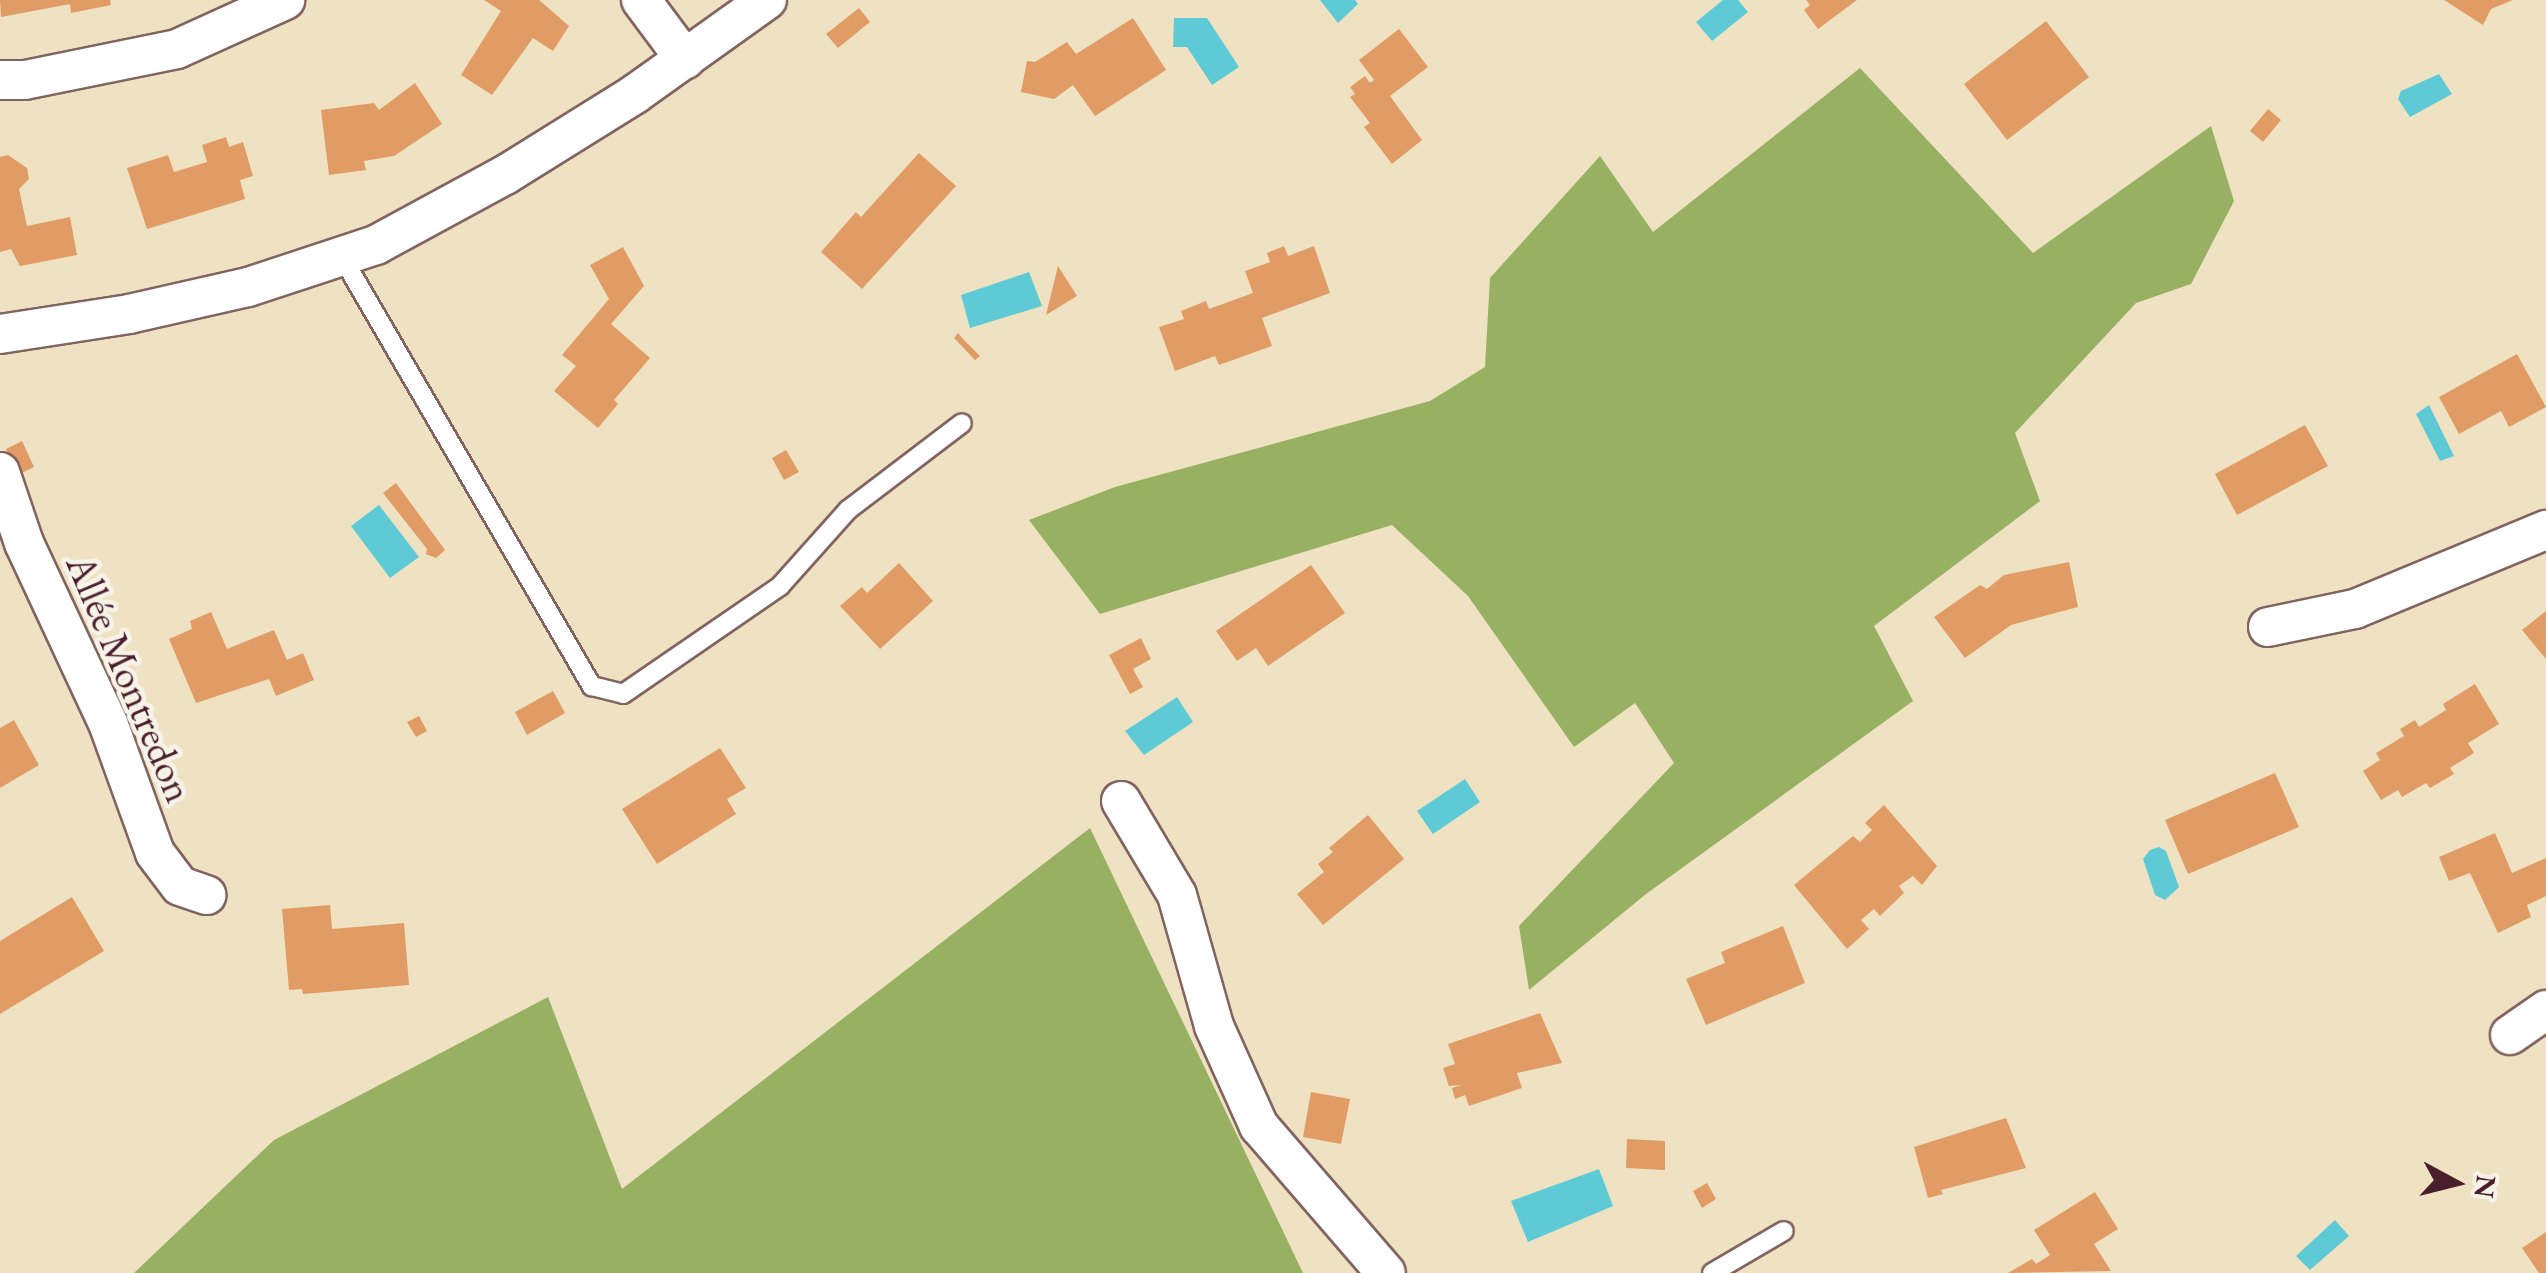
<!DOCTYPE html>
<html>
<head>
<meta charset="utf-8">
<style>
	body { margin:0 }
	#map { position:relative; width:2546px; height:1273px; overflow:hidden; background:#eee2c3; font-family:"EB Garamond",serif }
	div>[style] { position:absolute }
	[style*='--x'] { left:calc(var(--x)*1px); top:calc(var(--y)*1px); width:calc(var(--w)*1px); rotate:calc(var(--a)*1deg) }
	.forest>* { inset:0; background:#98b062 }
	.water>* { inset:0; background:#5ecad6 }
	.building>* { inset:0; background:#e09c64 }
	.roads { filter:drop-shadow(2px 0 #836360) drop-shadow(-2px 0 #836360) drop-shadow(0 2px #836360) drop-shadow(0 -2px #836360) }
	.lane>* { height:18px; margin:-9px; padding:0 9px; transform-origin:9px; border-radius:9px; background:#fff }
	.street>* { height:38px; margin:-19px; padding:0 19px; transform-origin:19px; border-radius:19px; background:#fff }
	span { translate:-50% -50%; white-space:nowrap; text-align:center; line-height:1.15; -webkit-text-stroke:9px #f7f3e8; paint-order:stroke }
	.street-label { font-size:40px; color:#4a1f2b }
	.north { position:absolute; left:2406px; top:1133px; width:100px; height:100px; -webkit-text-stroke:8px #f7f3e8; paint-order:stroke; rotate:97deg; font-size:28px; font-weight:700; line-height:40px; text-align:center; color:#4a1f2b }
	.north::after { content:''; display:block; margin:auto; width:35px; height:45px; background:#4a1f2b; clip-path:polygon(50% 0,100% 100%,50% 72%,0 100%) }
</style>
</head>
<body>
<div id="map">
	<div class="forest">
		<i style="clip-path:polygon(1860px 68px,2033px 253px,2211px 126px,2234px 201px,2191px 284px,2136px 303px,2015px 433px,2040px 501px,1874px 626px,1913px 701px,1646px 894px,1529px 990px,1519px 926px,1674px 763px,1635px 703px,1574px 747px,1468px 596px,1392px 525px,1100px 614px,1029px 520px,1115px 487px,1430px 401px,1485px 367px,1490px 278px,1600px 156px,1653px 232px)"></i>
		<i style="clip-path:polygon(1090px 828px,1303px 1273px,134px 1273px,274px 1140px,548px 997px,622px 1189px)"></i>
	</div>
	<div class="water">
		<i style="clip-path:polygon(1320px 0,1355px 0,1358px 4px,1338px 23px)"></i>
		<i style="clip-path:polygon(1723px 0,1738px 0,1748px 12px,1712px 41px,1696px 22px)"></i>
		<i style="clip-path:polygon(1174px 18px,1207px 18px,1239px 67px,1212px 85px,1187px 47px,1173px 47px)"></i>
		<i style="clip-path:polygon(2439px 74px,2452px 94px,2410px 117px,2398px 99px,2401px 91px)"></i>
		<i style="clip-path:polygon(1029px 272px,1042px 306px,970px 328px,961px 295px)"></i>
		<i style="clip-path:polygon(2429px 405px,2454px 456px,2440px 461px,2416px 414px)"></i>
		<i style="clip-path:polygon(379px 505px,419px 557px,390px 578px,351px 526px)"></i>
		<i style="clip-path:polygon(1177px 697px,1193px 722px,1144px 755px,1125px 731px)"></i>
		<i style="clip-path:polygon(1465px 779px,1480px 802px,1433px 834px,1417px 811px)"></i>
		<i style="clip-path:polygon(2159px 847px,2166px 851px,2179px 887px,2165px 900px,2155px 895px,2143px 859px,2150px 850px)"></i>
		<i style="clip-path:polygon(1599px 1169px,1613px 1206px,1528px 1242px,1511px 1201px)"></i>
		<i style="clip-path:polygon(2335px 1220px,2349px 1236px,2310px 1270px,2296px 1256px)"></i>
	</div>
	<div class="building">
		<i style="clip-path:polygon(0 0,110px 0,111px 5px,71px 13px,70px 4px,1px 17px)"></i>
		<i style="clip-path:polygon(484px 0,539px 0,569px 26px,553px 51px,533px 38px,492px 95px,461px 75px,501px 11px)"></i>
		<i style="clip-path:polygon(1806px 0,1857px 0,1818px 29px,1804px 10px,1810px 5px)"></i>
		<i style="clip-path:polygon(2444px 0,2513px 0,2491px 9px,2483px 25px)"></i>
		<i style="clip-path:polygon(859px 8px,870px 22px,838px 48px,826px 34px)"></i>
		<i style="clip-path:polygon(1133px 18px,1166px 70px,1095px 116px,1073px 85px,1054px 99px,1021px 92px,1027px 61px,1035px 62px,1067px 42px,1076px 54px)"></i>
		<i style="clip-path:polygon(2046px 21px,2089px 77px,2007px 140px,1964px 84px)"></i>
		<i style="clip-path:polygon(1399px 29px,1428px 67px,1390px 96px,1422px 140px,1392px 164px,1364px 127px,1370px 123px,1350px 97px,1355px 94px,1350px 87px,1365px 76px,1370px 83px,1374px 80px,1359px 60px)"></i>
		<i style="clip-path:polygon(415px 83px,442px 124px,394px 156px,364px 161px,366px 170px,329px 175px,321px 110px,374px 103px,379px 110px)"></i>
		<i style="clip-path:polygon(2268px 109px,2281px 120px,2263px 142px,2250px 131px)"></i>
		<i style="clip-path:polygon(226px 137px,229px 147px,243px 142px,253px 176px,240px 180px,245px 199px,147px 229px,127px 168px,168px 155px,174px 172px,207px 162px,202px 145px)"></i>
		<i style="clip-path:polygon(919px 153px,956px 186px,862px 289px,821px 252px,856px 212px,861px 217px)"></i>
		<i style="clip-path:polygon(8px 155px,27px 168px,29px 179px,19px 189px,27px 226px,70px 217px,77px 255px,20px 266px,11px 249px,0 252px,0 157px)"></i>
		<i style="clip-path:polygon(1284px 246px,1288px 256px,1314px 246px,1330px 293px,1262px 318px,1272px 346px,1219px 365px,1215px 356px,1175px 371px,1159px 327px,1184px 319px,1181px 311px,1206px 301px,1209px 309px,1253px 293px,1245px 271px,1270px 262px,1267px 253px)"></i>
		<i style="clip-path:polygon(623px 247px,644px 286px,611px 324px,650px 358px,614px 400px,618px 404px,598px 428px,554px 391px,576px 366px,562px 355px,609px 299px,590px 265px)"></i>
		<i style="clip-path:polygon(1058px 266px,1077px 296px,1046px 315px)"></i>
		<i style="clip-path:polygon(958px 333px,962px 338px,980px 356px,975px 360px,954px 338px)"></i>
		<i style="clip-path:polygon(2517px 354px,2546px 407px,2509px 427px,2501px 411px,2459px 434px,2439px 397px)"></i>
		<i style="clip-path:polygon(2305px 425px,2328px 466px,2237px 515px,2215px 474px)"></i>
		<i style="clip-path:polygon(22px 441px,34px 467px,18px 475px,6px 449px)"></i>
		<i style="clip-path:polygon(786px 450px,799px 472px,784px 480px,772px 458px)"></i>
		<i style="clip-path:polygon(396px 483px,445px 550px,436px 558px,426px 554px,427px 549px,383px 493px)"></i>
		<i style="clip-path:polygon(2069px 562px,2078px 607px,2011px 625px,1965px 658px,1934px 617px,1980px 585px,1987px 589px,2004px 575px)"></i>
		<i style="clip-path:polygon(899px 563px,933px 601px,880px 649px,840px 606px,862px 587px,867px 593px)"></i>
		<i style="clip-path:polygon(1311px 565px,1345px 613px,1268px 666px,1256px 648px,1237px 661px,1216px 631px)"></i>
		<i style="clip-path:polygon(2546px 611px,2546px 659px,2522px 630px)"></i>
		<i style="clip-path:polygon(211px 612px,227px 649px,274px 630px,287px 660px,303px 653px,314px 680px,276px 696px,269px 679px,196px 703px,169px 639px,192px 629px,190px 621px)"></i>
		<i style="clip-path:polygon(1141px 638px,1151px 659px,1133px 669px,1143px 687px,1130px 694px,1109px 655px)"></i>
		<i style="clip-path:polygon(2475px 684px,2499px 724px,2468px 743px,2474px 753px,2450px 768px,2454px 774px,2430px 788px,2426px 783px,2402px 797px,2398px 790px,2381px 800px,2363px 771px,2380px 760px,2376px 753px,2404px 736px,2400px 729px,2415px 720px,2419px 727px,2446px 710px,2443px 704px)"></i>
		<i style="clip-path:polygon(553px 691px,565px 713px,527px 735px,515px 712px)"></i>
		<i style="clip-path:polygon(419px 716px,427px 731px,416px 737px,407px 722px)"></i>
		<i style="clip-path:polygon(14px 720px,39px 765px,0 788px,0 728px)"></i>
		<i style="clip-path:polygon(720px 748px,746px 788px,727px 799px,736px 814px,657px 864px,622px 809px)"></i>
		<i style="clip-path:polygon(2275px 773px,2299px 827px,2188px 874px,2165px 820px)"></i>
		<i style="clip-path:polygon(1884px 805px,1937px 866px,1922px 885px,1913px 876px,1899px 886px,1904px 893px,1880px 916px,1874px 909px,1861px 920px,1869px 929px,1847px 949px,1794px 885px,1853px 836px,1860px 842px,1872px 830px,1865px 823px)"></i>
		<i style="clip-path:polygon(1368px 815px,1404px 859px,1323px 925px,1297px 894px,1324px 872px,1318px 864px,1333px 852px,1329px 848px)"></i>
		<i style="clip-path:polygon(2495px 833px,2512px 873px,2546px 858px,2546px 896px,2527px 905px,2531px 917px,2498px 933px,2470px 873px,2449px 881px,2439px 857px)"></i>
		<i style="clip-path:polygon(72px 897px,104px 951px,0 1014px,0 941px)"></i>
		<i style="clip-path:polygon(330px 905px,332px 929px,404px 923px,409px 985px,303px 994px,302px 989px,289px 990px,282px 909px)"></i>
		<i style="clip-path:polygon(1783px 926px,1805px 983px,1706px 1025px,1686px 979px,1725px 963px,1721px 952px)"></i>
		<i style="clip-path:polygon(1540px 1013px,1562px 1063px,1517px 1073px,1522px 1088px,1469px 1106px,1465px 1095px,1455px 1099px,1452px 1088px,1462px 1085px,1449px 1086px,1443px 1068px,1455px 1064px,1448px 1044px)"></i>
		<i style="clip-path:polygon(1311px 1092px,1350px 1099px,1341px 1144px,1303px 1137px)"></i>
		<i style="clip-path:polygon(2006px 1118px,2026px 1168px,1941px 1190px,1943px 1194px,1928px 1198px,1914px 1147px)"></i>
		<i style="clip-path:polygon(1627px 1139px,1665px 1141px,1665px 1170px,1626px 1168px)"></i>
		<i style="clip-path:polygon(1707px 1183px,1716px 1199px,1702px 1208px,1693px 1191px)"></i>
		<i style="clip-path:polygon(2095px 1192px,2118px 1229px,2094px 1244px,2111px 1271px,2008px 1273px,2032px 1259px,2036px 1264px,2050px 1255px,2034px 1230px)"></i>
		<i style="clip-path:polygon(2546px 1232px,2546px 1273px,2539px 1273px,2522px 1248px)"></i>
	</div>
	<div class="roads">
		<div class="lane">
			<i style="--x:342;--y:257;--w:497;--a:59.8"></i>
			<i style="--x:592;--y:686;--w:32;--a:14"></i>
			<i style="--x:623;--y:694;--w:191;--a:-34.5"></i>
			<i style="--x:780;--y:586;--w:102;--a:-48.2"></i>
			<i style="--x:848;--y:510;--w:143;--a:-37.3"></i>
			<i style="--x:1712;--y:1273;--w:83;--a:-30.3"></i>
		</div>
		<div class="street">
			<i style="--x:641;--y:0;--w:74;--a:53.3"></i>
			<i style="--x:0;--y:80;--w:25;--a:0"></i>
			<i style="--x:25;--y:80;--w:155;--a:-11.5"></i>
			<i style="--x:177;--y:49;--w:119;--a:-24.4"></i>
			<i style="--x:0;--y:334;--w:131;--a:-8.8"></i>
			<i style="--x:129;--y:314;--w:122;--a:-12.8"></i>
			<i style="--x:248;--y:287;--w:135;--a:-18.2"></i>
			<i style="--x:376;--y:245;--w:147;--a:-28.5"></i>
			<i style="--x:505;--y:175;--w:153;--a:-31.9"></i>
			<i style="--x:635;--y:94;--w:162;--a:-35.5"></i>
			<i style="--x:0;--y:472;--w:75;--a:71.3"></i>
			<i style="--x:24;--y:543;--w:199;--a:65"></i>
			<i style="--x:108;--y:723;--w:138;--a:70.1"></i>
			<i style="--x:155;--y:853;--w:41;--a:52.9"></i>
			<i style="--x:180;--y:886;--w:28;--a:19"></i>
			<i style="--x:2268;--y:627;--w:89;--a:-11.7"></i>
			<i style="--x:2355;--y:609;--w:207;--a:-22.5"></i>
			<i style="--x:1121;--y:801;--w:109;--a:59.2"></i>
			<i style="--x:1177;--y:895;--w:136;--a:74.2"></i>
			<i style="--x:1214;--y:1026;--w:110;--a:65.8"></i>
			<i style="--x:1259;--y:1126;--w:194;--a:49.2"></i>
			<i style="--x:2510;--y:1035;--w:44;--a:-34.8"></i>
		</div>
	</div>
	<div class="street-label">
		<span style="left:130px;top:678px;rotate:67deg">Allée Montredon</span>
	</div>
	<div class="north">N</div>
</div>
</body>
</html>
